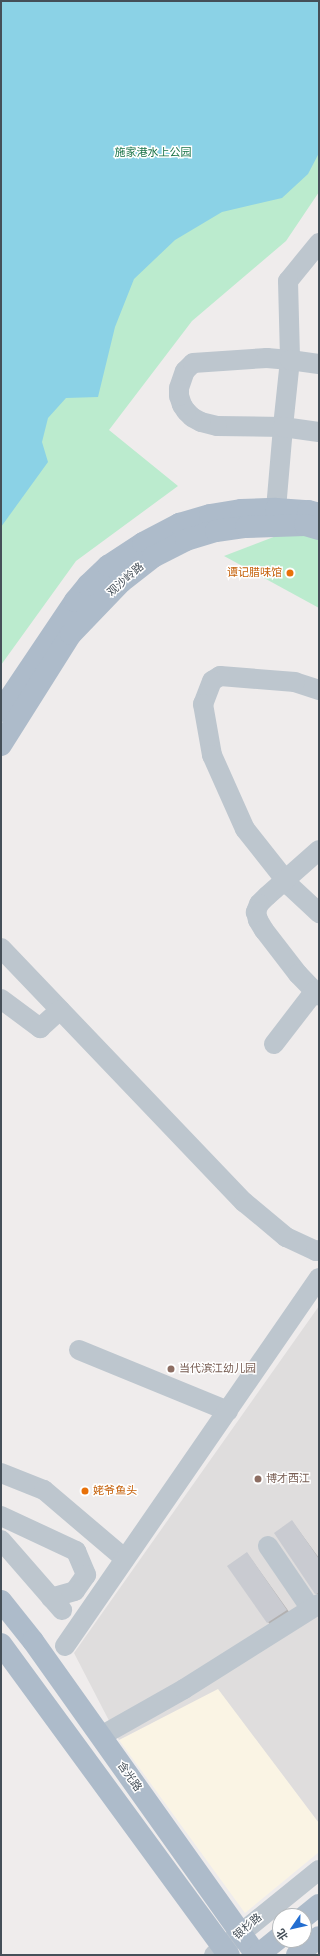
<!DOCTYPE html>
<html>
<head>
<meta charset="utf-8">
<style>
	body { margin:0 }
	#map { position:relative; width:320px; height:1956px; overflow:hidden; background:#efecec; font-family:Signika,"Noto Sans SC",sans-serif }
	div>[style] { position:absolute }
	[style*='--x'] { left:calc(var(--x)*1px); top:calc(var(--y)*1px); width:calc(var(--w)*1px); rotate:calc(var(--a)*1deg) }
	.commercial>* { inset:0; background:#faf4e4 }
	.education>* { inset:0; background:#dfdddd }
	.green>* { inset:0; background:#bbebce }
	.water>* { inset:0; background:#8bd2e6 }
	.shadow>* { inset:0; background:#0003 }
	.building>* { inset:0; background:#c9cbd1 }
	.minor>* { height:20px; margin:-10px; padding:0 10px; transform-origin:10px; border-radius:10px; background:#bdc6ce }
	.major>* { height:22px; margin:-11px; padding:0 11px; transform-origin:11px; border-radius:11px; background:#adbbca }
	.dots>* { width:11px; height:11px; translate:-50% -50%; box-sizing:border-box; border:2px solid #fff; border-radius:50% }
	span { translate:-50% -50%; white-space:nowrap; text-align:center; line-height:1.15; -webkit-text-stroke:3px #fff; paint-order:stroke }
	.park-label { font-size:11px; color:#1b7448 }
	.food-label { font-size:11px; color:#c56008 }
	.right { translate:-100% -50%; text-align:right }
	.left { translate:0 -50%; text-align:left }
	.street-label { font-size:11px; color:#454f58 }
	.education-label { font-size:11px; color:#785e54 }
	.frame { position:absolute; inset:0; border:2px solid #454f58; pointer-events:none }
	.north { position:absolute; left:272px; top:1908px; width:40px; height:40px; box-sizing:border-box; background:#fff; border:1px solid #b5b9bc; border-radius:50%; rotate:236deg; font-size:11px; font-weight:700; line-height:16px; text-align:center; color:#454f58 }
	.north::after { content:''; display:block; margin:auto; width:14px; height:18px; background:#236ed1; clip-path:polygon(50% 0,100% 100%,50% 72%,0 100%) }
</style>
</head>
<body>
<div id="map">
	<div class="commercial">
		<i style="clip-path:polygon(218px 1688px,319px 1823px,319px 1852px,245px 1913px,119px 1740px)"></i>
	</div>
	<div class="education">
		<i style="clip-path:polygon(319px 1306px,319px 1823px,218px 1689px,119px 1740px,74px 1653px)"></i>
	</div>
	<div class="green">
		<i style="clip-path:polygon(1px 1px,319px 1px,319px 192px,286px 241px,192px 321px,109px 430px,178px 486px,76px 561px,1px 665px)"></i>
		<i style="clip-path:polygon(305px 525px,319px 530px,319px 608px,224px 556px)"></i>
	</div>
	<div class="water">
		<i style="clip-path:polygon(1px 1px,319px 1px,319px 153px,308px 174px,282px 198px,222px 212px,175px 240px,134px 279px,115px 327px,98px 397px,66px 398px,48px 418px,42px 442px,48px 462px,1px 527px)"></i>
	</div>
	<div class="shadow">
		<i style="clip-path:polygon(292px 1521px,319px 1558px,319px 1596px,314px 1591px)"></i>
		<i style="clip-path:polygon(247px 1553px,292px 1616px,273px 1629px,229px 1566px)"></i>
	</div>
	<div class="building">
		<i style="clip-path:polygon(292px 1520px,319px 1559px,319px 1593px,315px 1594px,274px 1533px)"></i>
		<i style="clip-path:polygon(247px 1552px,287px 1610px,267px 1623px,227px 1566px)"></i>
	</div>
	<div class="minor">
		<i style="--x:319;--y:243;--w:49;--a:129.2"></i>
		<i style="--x:288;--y:281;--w:79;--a:88.5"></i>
		<i style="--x:290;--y:360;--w:67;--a:96"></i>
		<i style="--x:283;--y:427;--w:66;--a:-179.1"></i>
		<i style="--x:217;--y:426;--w:16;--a:-166"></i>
		<i style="--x:201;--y:422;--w:10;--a:-151"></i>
		<i style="--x:192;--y:417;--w:8;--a:-135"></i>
		<i style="--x:186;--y:411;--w:7;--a:-124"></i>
		<i style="--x:182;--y:405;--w:9;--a:-108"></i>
		<i style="--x:179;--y:396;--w:8;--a:-90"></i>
		<i style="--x:179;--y:388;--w:18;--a:-71"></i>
		<i style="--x:185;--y:371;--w:11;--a:-45"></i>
		<i style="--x:193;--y:363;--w:74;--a:-3.9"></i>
		<i style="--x:267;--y:358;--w:23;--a:5"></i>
		<i style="--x:290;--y:360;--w:29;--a:8"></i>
		<i style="--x:276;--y:509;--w:82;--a:-85.1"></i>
		<i style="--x:283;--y:427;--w:36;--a:8"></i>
		<i style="--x:319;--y:690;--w:25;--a:-162"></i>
		<i style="--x:295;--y:682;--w:75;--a:-175.4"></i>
		<i style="--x:220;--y:676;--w:9;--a:148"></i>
		<i style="--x:212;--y:681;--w:25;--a:111"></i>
		<i style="--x:203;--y:704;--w:52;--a:80"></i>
		<i style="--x:212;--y:755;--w:81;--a:66"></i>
		<i style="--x:245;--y:829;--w:73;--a:51.7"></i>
		<i style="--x:290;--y:886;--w:40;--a:43"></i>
		<i style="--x:319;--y:850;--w:69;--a:138.5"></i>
		<i style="--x:267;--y:896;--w:11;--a:135"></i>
		<i style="--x:259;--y:904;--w:9;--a:111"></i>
		<i style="--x:256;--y:912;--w:8;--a:76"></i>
		<i style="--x:258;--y:920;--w:12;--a:59"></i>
		<i style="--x:264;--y:930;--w:56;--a:52.3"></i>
		<i style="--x:298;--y:974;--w:30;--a:46"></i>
		<i style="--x:1;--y:948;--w:352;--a:46.3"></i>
		<i style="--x:244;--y:1202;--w:55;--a:39.8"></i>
		<i style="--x:286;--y:1237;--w:33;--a:25"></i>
		<i style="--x:316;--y:1251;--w:3;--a:-18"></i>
		<i style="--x:1;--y:999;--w:49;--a:36.6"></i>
		<i style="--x:40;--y:1028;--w:27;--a:-42"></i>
		<i style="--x:274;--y:1044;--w:66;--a:-52.4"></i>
		<i style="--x:79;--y:1350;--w:161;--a:22.3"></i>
		<i style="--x:1;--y:1473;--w:46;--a:21.6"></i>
		<i style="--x:44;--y:1490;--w:106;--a:40.4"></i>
		<i style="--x:1;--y:1516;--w:83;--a:25"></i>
		<i style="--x:76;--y:1551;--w:26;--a:67"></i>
		<i style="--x:86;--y:1575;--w:19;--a:125"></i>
		<i style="--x:75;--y:1591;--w:25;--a:164"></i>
		<i style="--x:1;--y:1540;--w:93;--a:48.9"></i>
		<i style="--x:268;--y:1546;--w:76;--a:55.7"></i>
		<i style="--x:65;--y:1646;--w:447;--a:-55.4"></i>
		<i style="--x:101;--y:1736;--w:95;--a:-29.5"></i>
		<i style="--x:184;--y:1689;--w:160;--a:-32.2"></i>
		<i style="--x:214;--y:1955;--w:135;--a:-39"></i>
	</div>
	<div class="major">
		<i style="--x:1;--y:711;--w:133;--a:-56.1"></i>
		<i style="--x:75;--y:601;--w:21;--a:-51"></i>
		<i style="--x:88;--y:585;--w:28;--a:-44"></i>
		<i style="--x:108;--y:566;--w:42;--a:-33.3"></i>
		<i style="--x:143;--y:543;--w:41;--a:-27.8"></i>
		<i style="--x:179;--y:524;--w:32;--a:-16"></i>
		<i style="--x:210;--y:515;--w:31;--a:-9"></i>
		<i style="--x:241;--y:510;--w:35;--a:-2"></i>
		<i style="--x:276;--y:509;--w:32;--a:4"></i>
		<i style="--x:308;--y:511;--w:11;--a:15"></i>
		<i style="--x:1;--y:745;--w:131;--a:-57.8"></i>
		<i style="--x:71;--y:634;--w:72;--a:-46.1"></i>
		<i style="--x:121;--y:582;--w:41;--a:-38"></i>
		<i style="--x:153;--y:557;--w:37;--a:-27"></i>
		<i style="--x:186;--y:540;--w:31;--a:-17"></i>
		<i style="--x:216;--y:531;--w:30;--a:-8"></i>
		<i style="--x:246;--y:527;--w:59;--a:-1.9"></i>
		<i style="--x:305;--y:525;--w:15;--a:16"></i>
		<i style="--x:1;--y:1601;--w:51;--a:51.3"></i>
		<i style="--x:33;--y:1641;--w:385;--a:54.6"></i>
		<i style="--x:1;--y:1644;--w:386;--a:53.8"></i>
		<i style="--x:304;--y:1917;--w:19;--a:-39"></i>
		<i style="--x:258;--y:1955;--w:28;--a:-39"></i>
		<i style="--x:297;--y:1955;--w:28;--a:-39"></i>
	</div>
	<div class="dots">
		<i style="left:290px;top:573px;background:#e8710a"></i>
		<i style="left:171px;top:1369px;background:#8d6e63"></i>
		<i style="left:258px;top:1479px;background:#8d6e63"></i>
		<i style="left:85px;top:1491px;background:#e8710a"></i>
	</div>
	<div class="park-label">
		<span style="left:153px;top:153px">施家港水上公园</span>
	</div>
	<div class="food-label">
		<span class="right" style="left:282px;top:573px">谭记腊味馆</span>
		<span class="left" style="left:93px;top:1491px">姥爷鱼头</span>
	</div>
	<div class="street-label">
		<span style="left:126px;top:580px;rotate:-41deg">观沙岭路</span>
		<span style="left:129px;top:1777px;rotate:55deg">含光路</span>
		<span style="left:248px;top:1927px;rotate:-40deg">银杉路</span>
	</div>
	<div class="education-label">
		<span class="left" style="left:179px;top:1369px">当代滨江幼儿园</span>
		<span class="left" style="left:266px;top:1479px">博才西江</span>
	</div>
	<div class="frame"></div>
	<div class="north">北</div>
</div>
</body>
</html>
